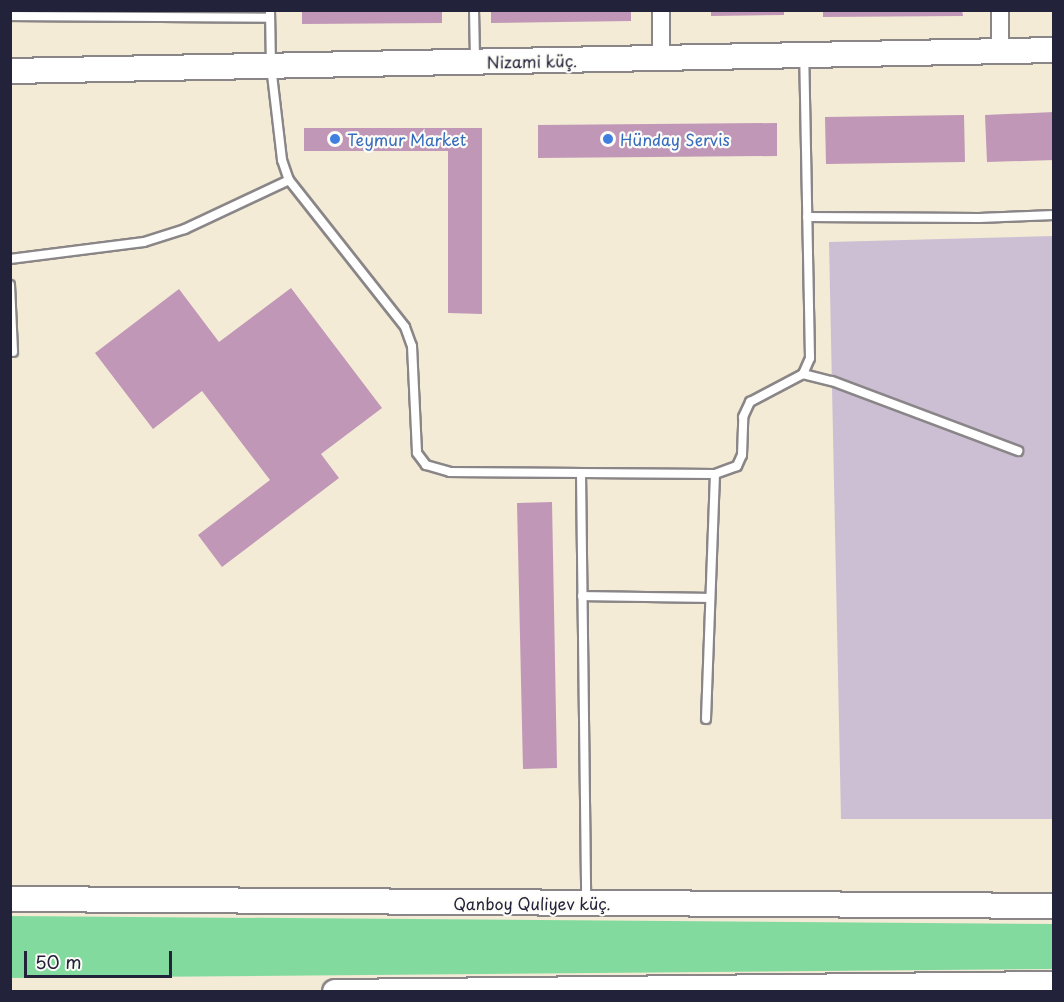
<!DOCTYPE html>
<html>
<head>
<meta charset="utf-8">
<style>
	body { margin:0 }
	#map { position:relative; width:1064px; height:1002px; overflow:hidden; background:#f3ebd5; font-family:"Playpen Sans",sans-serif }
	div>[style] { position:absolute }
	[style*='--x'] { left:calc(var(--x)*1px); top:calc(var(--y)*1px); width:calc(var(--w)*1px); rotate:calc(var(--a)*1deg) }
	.industrial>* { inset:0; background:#ccbfd4 }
	.green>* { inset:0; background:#82da9f }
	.building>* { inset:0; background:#c097b7 }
	.roads { filter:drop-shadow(2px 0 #8a8688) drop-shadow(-2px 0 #8a8688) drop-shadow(0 2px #8a8688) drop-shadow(0 -2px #8a8688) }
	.lane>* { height:8px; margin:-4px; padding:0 4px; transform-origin:4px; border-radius:4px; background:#fff }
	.street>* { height:16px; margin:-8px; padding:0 8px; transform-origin:8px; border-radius:8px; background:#fff }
	.secondary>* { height:24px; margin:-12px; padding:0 12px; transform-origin:12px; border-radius:12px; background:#fff }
	.dots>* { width:16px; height:16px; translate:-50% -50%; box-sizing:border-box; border:3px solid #fdfcf7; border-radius:50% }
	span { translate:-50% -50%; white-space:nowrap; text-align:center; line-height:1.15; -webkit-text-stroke:4.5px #fdfcf7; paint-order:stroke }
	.street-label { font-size:16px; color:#22223b }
	.shop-label { font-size:16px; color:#366cbe }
	.left { translate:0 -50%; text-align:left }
	.frame { position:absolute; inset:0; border:12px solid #22223b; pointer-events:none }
	.scale { position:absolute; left:24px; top:951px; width:148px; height:27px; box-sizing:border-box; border:3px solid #22223b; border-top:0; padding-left:8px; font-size:18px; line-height:21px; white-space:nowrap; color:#22223b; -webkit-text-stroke:4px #fdfcf7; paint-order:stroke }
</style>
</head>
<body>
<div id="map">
	<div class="industrial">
		<i style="clip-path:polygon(1053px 236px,1053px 819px,841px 819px,829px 242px)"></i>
	</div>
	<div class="green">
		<i style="clip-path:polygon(11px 916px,1053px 924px,1053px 969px,11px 978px)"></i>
	</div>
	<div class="building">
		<i style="clip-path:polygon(302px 10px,442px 10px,442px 23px,302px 24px)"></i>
		<i style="clip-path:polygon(491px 10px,631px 10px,631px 21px,491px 23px)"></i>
		<i style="clip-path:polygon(711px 10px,784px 10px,784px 15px,711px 16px)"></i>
		<i style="clip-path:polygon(823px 10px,962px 10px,963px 16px,823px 17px)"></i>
		<i style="clip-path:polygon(1054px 112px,1054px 160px,987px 162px,985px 115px)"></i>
		<i style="clip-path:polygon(964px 115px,965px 162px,826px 164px,825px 117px)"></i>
		<i style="clip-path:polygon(777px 123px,777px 156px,538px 158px,538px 125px)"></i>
		<i style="clip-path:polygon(304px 128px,482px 128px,482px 314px,448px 313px,448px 151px,304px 151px)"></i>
		<i style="clip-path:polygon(291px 288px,382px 408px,321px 454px,339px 478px,222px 567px,198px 535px,270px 480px,202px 391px,153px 429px,95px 353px,179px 289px,219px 342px)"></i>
		<i style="clip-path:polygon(552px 502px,557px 768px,523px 769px,517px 503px)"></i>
	</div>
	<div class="roads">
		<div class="lane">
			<i style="--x:270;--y:10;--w:56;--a:89"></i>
			<i style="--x:271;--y:66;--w:95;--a:83.3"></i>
			<i style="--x:282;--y:160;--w:21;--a:71"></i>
			<i style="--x:289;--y:180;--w:187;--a:51.7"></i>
			<i style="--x:405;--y:327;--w:20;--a:70"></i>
			<i style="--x:412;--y:346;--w:107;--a:87.3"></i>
			<i style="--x:417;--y:453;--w:15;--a:53"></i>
			<i style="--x:426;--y:465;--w:25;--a:16"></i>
			<i style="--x:450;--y:472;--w:131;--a:0.4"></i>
			<i style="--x:581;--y:473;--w:426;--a:89.3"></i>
			<i style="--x:474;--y:10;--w:48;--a:88.8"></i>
			<i style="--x:10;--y:16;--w:260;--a:0.4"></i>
			<i style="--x:807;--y:217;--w:172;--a:0.3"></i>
			<i style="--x:979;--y:218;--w:75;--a:-2.3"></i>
			<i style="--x:10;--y:259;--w:135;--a:-7.2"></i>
			<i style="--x:144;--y:242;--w:43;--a:-17.6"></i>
			<i style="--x:185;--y:229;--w:115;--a:-25.2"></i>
			<i style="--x:10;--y:285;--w:67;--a:87.4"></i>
			<i style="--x:803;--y:374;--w:30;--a:14"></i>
			<i style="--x:832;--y:381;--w:199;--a:20.6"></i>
			<i style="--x:581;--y:473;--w:134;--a:0.4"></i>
			<i style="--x:715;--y:474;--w:23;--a:-20"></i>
			<i style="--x:737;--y:466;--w:12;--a:-66"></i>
			<i style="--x:742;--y:455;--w:38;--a:-88"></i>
			<i style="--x:743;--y:417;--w:17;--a:-65"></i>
			<i style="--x:750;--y:402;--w:60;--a:-27.8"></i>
			<i style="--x:803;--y:374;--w:17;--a:-66"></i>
			<i style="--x:810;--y:358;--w:300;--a:-91.1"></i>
			<i style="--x:582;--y:596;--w:128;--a:0.9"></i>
			<i style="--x:706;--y:719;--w:245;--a:-87.9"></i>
		</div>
		<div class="street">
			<i style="--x:1000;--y:51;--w:41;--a:-90"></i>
			<i style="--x:661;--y:58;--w:48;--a:-90"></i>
		</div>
		<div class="secondary">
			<i style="--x:10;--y:71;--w:1044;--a:-1.15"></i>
			<i style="--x:10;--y:899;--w:1044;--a:0.38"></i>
			<i style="--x:335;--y:992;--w:719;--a:-0.64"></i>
		</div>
	</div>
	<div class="dots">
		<i style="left:335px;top:139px;background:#3f7fe0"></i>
		<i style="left:608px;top:139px;background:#3f7fe0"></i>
	</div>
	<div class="street-label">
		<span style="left:532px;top:61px;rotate:-1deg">Nizami küç.</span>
		<span style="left:532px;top:903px">Qanboy Quliyev küç.</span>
	</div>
	<div class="shop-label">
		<span class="left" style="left:347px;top:139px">Teymur Market</span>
		<span class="left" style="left:620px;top:139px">Hünday Servis</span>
	</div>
	<div class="frame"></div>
	<div class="scale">50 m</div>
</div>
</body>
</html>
